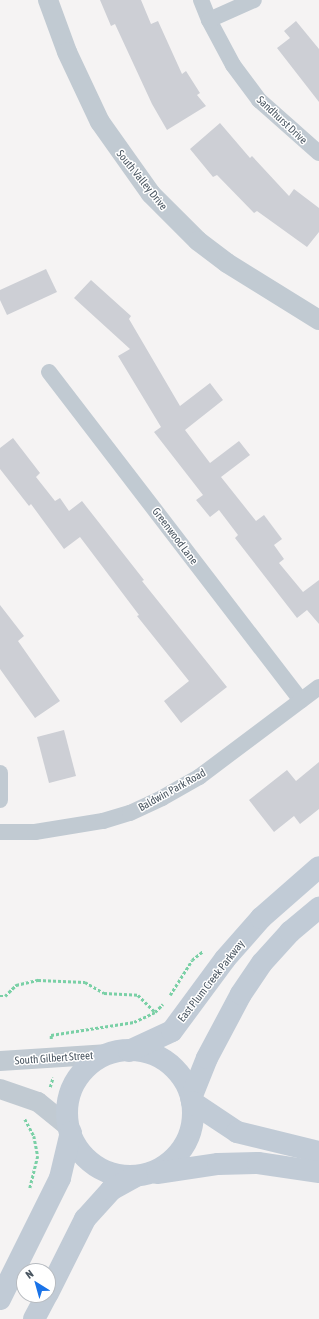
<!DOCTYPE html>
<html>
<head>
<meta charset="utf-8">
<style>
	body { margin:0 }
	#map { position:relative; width:319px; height:1319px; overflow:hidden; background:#f5f3f3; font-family:"Asap Condensed",sans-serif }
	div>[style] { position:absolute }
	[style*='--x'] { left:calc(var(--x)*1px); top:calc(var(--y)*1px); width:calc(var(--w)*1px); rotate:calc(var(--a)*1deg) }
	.building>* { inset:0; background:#cdcfd5 }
	.path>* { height:2.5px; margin-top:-1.25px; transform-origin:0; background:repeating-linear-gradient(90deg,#7ad0a6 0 3px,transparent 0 5px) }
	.minor>* { height:16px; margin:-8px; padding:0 8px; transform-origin:8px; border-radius:8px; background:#c1cad2 }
	.tertiary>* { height:20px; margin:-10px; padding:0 10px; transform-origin:10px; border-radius:10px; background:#c1cad2 }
	.secondary>* { height:22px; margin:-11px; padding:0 11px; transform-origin:11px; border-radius:11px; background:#c1cbd6 }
	.secondary>.ring { margin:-11px; padding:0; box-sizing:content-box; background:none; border:22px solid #c1cbd6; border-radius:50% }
	span { translate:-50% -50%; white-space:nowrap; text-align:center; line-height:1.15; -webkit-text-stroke:3px #fff; paint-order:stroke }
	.street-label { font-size:11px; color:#4a5661 }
	.north { position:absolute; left:16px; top:1263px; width:40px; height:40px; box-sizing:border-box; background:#fff; border:1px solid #b7bbc0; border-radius:50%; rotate:323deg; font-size:11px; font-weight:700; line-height:16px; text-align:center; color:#4a5661 }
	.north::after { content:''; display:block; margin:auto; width:14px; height:18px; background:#1a73e8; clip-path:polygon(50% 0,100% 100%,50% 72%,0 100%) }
</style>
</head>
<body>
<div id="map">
	<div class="building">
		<i style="clip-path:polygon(100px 0,141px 0,151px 24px,158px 21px,182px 74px,186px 71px,200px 93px,197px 95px,206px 106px,167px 130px,152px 104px,115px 24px,111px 26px)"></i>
		<i style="clip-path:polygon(296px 21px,319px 49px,319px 102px,277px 48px,290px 38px,284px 31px)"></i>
		<i style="clip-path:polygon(220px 123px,250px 158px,252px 156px,289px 196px,294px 189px,319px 208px,319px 232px,307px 247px,257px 211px,254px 213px,217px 175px,213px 177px,190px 149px)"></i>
		<i style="clip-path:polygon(46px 269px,57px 292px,7px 315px,0 300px,0 290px)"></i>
		<i style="clip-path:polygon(91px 280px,131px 316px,129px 319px,180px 406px,210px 383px,223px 400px,185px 430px,210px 463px,239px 441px,250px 455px,221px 477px,256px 521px,264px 515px,282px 539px,274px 545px,284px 559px,279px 563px,303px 592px,319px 580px,319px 624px,307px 610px,297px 618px,235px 538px,238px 535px,219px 510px,210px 517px,196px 500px,203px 495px,154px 432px,161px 427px,118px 356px,130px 349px,74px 298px)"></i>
		<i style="clip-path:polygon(13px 438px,40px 473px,36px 477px,55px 501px,60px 498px,69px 511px,82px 501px,144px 580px,142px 581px,227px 687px,181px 723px,164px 701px,189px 681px,137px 616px,139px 615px,80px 537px,64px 549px,31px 504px,29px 506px,0 469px,0 448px)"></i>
		<i style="clip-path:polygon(0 605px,24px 636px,18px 641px,60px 701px,35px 718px,0 669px)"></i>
		<i style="clip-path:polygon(64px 730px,76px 776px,49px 783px,37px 737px)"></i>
		<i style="clip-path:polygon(319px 762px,319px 809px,300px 824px,294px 816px,274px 832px,249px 800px,287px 770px,296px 781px)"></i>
	</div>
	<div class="path">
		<i style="--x:170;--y:995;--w:41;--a:-57.8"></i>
		<i style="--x:192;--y:960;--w:14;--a:-39"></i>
		<i style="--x:0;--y:996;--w:5;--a:0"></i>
		<i style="--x:5;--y:996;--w:16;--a:-45"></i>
		<i style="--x:16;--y:985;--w:23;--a:-13"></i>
		<i style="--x:38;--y:980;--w:47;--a:2.4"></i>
		<i style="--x:85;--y:982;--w:22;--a:30"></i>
		<i style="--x:104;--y:993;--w:34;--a:3"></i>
		<i style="--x:138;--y:995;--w:24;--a:45"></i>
		<i style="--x:51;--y:1039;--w:4;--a:-90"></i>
		<i style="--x:51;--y:1035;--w:84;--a:-8.9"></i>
		<i style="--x:134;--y:1022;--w:23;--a:-25"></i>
		<i style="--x:155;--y:1012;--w:11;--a:-45"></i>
		<i style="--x:50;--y:1087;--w:10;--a:-73"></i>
		<i style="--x:25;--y:1119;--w:19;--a:62"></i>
		<i style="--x:34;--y:1136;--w:20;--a:79"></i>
		<i style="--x:38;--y:1156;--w:33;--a:104"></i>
	</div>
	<div class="minor">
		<i style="--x:201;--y:0;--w:22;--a:68"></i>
		<i style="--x:209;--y:20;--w:51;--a:61.9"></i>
		<i style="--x:233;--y:65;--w:44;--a:53.4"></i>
		<i style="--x:259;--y:100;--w:80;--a:41.5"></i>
		<i style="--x:209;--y:20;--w:49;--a:-24"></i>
		<i style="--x:49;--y:372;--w:414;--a:52.5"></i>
		<i style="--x:0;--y:773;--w:27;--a:90"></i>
		<i style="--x:0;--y:832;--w:35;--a:0"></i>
		<i style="--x:35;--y:832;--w:69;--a:-9.2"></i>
		<i style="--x:103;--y:821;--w:28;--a:-17"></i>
		<i style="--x:130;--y:813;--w:35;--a:-25"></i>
		<i style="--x:162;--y:798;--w:43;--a:-29.6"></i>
		<i style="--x:199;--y:777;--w:150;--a:-36.9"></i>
	</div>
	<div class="tertiary">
		<i style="--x:48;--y:0;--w:55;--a:69.9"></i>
		<i style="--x:67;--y:52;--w:77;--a:64.8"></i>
		<i style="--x:100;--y:122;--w:88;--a:54.7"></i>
		<i style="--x:151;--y:194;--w:66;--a:45"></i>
		<i style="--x:198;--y:241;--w:36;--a:37"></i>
		<i style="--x:227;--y:263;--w:108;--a:31.8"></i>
		<i style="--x:0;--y:1061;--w:109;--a:-3.7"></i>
		<i style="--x:0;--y:1089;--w:40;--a:18.9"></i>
		<i style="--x:38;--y:1102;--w:40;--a:39"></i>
	</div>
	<div class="secondary">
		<i class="ring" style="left:67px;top:1050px;width:104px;height:104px"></i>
		<i style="--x:129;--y:1051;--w:47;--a:-24.9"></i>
		<i style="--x:172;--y:1031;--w:89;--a:-53.6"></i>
		<i style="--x:225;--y:959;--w:55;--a:-48.7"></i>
		<i style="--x:261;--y:918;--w:77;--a:-41.3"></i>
		<i style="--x:191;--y:1098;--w:43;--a:-68.2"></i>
		<i style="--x:207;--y:1058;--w:72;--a:-62"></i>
		<i style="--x:241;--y:994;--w:37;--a:-56"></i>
		<i style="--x:262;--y:963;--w:42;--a:-47.9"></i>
		<i style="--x:290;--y:932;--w:38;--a:-40"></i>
		<i style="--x:192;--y:1102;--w:54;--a:33.7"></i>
		<i style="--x:237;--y:1132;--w:84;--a:13.7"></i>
		<i style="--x:157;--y:1173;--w:62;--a:-8.4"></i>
		<i style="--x:218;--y:1164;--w:40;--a:-1.4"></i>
		<i style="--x:258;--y:1163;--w:62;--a:8.4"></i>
		<i style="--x:48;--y:1293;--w:83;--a:-63.4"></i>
		<i style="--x:85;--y:1219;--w:39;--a:-48"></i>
		<i style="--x:111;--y:1190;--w:29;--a:-29"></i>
		<i style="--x:0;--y:1299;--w:135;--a:-63.6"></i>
		<i style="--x:60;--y:1178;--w:47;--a:-76.6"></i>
		<i style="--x:34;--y:1319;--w:27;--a:-62"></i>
	</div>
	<div class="street-label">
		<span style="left:282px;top:120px;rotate:43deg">Sandhurst Drive</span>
		<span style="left:142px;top:180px;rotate:51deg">South Valley Drive</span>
		<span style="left:175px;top:536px;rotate:53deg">Greenwood Lane</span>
		<span style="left:172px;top:790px;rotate:-29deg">Baldwin Park Road</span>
		<span style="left:211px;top:981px;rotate:-52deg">East Plum Creek Parkway</span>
		<span style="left:54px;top:1058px;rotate:-4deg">South Gilbert Street</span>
	</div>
	<div class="north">N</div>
</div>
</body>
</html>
